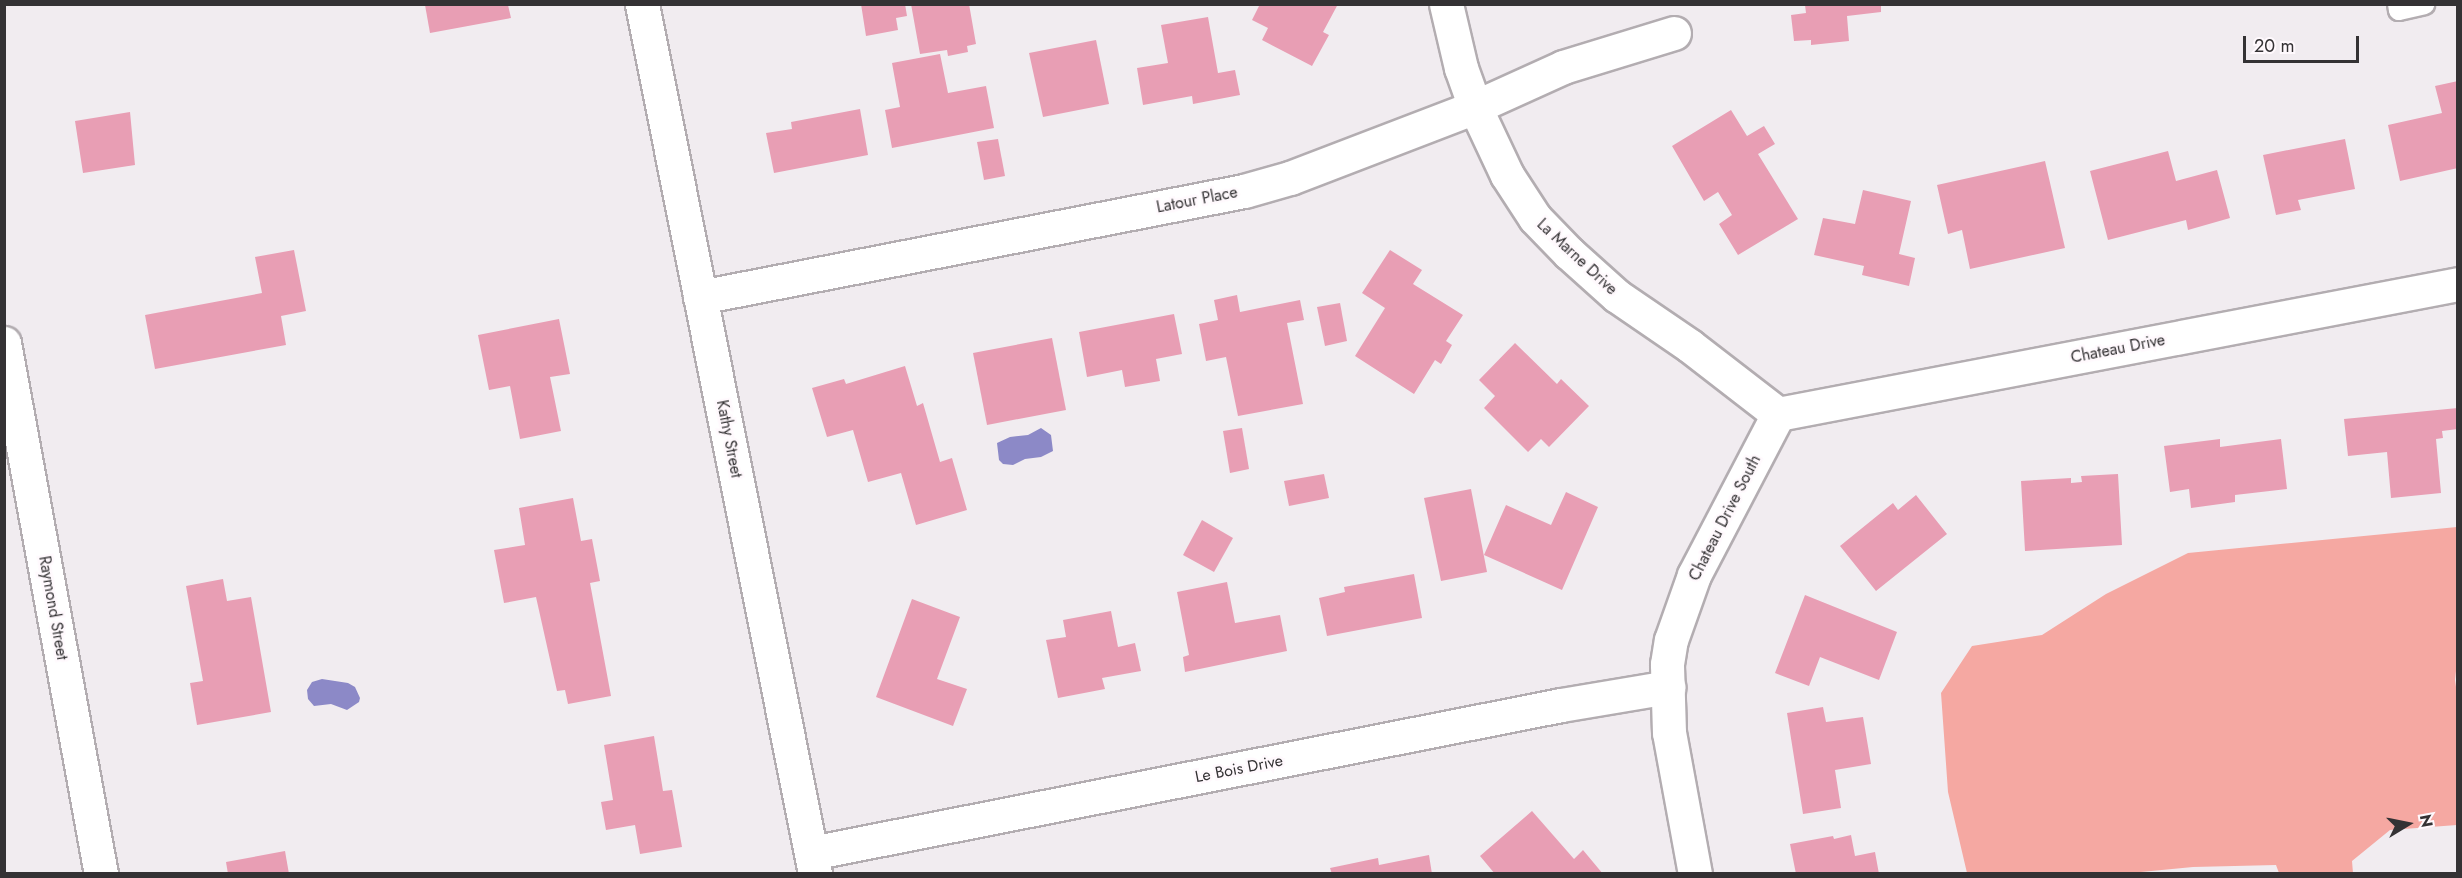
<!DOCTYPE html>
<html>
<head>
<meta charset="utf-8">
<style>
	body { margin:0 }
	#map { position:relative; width:2462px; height:878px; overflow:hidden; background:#f1ecf0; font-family:Jost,sans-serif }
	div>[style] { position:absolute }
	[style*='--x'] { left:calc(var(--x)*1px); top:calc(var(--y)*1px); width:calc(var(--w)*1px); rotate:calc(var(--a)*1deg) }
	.forest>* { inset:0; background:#f5a8a2 }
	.water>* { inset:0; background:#8c89c7 }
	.building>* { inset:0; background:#e89eb4 }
	.roads { filter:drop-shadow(2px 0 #b3adb1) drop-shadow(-2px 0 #b3adb1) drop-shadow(0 2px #b3adb1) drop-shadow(0 -2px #b3adb1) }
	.service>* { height:20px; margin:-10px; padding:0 10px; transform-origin:10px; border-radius:10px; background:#fff }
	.minor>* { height:33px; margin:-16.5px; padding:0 16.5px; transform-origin:16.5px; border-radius:16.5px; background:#fff }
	span { translate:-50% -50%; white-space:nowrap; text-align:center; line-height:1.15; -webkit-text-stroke:5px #fff9fd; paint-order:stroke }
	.street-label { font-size:16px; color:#343234 }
	.frame { position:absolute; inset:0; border:6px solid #343234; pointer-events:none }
	.north { position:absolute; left:2378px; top:794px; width:60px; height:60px; -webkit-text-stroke:4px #fff9fd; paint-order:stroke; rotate:80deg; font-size:16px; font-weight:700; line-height:24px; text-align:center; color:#343234 }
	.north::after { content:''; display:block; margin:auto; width:21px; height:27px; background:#343234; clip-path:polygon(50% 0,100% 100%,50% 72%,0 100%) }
	.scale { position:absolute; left:2243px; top:36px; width:116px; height:27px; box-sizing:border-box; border:3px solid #343234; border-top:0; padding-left:8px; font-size:18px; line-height:21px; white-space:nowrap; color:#343234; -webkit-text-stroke:4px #fff9fd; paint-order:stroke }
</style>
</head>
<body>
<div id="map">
	<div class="forest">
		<i style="clip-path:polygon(2457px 527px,2458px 653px,2455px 680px,2458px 701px,2457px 825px,2390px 830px,2352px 861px,2353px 873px,2279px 873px,2276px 865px,2193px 867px,2120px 874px,1967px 873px,1948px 792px,1941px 693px,1972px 646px,2042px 635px,2106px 594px,2188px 553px)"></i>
	</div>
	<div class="water">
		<i style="clip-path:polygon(1041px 428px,1051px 435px,1053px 451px,1041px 457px,1025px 459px,1013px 465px,1003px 464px,999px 460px,997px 443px,1010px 437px,1028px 435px)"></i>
		<i style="clip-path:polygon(322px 679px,348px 683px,355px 687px,360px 698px,359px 702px,347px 710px,331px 704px,314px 706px,308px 699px,307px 690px,312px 682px)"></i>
	</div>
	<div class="building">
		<i style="clip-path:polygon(861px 4px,905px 4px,907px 16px,896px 18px,898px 30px,866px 36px)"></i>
		<i style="clip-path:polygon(911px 4px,969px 4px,976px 44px,967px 46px,968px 52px,948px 56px,947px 50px,920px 54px)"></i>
		<i style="clip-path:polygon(1260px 4px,1338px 4px,1323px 32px,1329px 35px,1312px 66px,1262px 40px,1268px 28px,1252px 20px)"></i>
		<i style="clip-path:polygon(425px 5px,508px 5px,511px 18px,430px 33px)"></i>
		<i style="clip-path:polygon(1805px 5px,1881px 5px,1881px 12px,1847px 16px,1849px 41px,1811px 45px,1811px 40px,1794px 41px,1791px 15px,1806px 13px)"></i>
		<i style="clip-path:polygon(1208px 17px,1218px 73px,1235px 70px,1240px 95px,1193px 104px,1192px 96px,1143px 105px,1137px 68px,1168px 63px,1161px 25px)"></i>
		<i style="clip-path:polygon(1096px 40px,1109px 104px,1043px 117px,1029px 53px)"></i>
		<i style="clip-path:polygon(940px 54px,948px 93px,986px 86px,994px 128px,892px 148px,885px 110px,900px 107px,892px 63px)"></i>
		<i style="clip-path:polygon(2458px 81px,2458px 168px,2400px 181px,2388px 125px,2442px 113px,2435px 86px)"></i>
		<i style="clip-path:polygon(860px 109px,868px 155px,774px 173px,766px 133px,792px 129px,791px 122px)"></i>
		<i style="clip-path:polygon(1731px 110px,1747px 136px,1764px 126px,1775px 144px,1758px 154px,1798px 219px,1738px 255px,1719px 224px,1732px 215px,1718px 192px,1704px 201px,1672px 146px)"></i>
		<i style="clip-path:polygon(130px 112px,135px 165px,83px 173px,75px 121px)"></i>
		<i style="clip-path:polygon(998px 139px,1005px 176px,984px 180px,977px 142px)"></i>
		<i style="clip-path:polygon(2345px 139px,2355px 189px,2298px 200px,2301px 210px,2276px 215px,2263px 155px)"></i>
		<i style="clip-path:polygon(2168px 151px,2176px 181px,2217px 170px,2230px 218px,2188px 230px,2186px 220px,2108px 240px,2090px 171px)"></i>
		<i style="clip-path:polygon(2045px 161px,2065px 248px,1970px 269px,1962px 230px,1948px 234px,1937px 185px)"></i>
		<i style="clip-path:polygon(1863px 190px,1911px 201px,1899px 254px,1915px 258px,1909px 286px,1862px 275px,1864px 266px,1814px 255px,1823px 218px,1855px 224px)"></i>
		<i style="clip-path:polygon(294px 250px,306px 311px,281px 316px,286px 345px,155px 369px,145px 315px,262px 293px,255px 257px)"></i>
		<i style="clip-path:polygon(1390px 250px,1422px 270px,1413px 284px,1463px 315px,1446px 341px,1452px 345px,1441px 364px,1435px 360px,1414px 394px,1355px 356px,1385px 308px,1362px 293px)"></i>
		<i style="clip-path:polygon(1237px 295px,1240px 312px,1300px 300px,1304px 320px,1287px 323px,1303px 404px,1238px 416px,1226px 357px,1206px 361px,1199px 324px,1218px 320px,1214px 300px)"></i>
		<i style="clip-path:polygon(1340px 303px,1347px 341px,1325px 346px,1317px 307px)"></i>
		<i style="clip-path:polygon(1174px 314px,1182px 354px,1156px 359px,1160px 381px,1125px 387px,1122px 370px,1087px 377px,1079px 332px)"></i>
		<i style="clip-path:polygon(559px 319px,570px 374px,550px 377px,561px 431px,520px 439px,510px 386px,489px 390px,478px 335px)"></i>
		<i style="clip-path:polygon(1052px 338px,1066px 410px,987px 425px,973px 353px)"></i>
		<i style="clip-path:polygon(1515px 343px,1557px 384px,1561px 379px,1589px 406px,1549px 447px,1541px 439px,1528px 452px,1484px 408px,1495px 396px,1479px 380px)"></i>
		<i style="clip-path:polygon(905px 366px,917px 406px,923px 403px,940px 462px,952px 458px,967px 510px,916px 525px,901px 473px,868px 482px,853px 430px,827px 437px,812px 388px,844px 379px,846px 384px)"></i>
		<i style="clip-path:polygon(2458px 408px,2458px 429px,2442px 431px,2443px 438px,2436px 439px,2441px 493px,2391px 498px,2387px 452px,2348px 456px,2344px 419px)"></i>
		<i style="clip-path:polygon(1242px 428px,1249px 469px,1230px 473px,1223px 431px)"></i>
		<i style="clip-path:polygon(2220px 439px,2220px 447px,2281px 439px,2287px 489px,2235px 495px,2235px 502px,2191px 508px,2189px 489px,2170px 492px,2164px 446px)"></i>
		<i style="clip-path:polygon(1324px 474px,1329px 498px,1289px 506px,1284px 481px)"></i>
		<i style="clip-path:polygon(2118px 474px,2122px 545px,2025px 551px,2021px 481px,2071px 478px,2071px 483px,2082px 482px,2081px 476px)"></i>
		<i style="clip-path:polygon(1471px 489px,1487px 572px,1441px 581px,1424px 498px)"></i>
		<i style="clip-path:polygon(1566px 492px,1598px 507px,1562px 590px,1484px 555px,1506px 505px,1551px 525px)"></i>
		<i style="clip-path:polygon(1916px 495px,1947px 534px,1876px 591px,1840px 546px,1893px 503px,1898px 510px)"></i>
		<i style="clip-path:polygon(573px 498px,581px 541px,592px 539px,600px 581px,590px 583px,611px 696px,568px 704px,565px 690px,557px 691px,536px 597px,504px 603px,494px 550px,525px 545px,519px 508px)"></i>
		<i style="clip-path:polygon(1202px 520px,1233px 538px,1214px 572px,1183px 555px)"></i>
		<i style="clip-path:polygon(1414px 574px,1422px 618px,1327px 636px,1319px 598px,1345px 592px,1344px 587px)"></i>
		<i style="clip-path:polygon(223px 579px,227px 601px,251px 597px,271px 712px,197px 725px,190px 683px,203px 681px,186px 586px)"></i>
		<i style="clip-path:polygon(1227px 582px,1235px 623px,1280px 615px,1287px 651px,1185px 672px,1183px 657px,1189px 655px,1177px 592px)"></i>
		<i style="clip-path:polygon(1805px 595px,1897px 632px,1879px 680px,1820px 657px,1809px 686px,1775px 673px)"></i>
		<i style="clip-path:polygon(912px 599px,960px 617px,937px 679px,967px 689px,953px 726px,876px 697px)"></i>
		<i style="clip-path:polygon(1111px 611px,1118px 647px,1135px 643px,1141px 671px,1102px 678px,1105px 689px,1058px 698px,1046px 640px,1066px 637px,1063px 620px)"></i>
		<i style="clip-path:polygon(1823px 707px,1826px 722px,1863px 717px,1871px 764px,1835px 770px,1841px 808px,1803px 814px,1787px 713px)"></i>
		<i style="clip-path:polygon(654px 736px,663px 791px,672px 790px,682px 847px,640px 854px,635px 825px,606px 830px,601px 802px,613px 800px,604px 745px)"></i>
		<i style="clip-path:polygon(1532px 811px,1574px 859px,1583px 850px,1603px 874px,1495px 874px,1480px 856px)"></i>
		<i style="clip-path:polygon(1851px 835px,1855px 856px,1875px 852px,1879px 874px,1796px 874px,1790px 844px,1833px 836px,1834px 839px)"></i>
		<i style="clip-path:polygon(285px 851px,289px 874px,228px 874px,226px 862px)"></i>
		<i style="clip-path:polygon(1429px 855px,1432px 874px,1332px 874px,1330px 868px,1378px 858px,1379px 865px)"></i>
	</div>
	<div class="roads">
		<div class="service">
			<i style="--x:2398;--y:4;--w:6;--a:81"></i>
			<i style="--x:2399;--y:10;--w:26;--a:-13"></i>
		</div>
		<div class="minor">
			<i style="--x:642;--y:4;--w:887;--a:78.75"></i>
			<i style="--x:1446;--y:4;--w:66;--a:76.8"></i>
			<i style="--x:1461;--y:68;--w:41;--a:70.3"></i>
			<i style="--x:1475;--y:107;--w:75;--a:64.8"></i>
			<i style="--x:1507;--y:175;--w:51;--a:56.9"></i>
			<i style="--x:1535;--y:218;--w:49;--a:45.8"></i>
			<i style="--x:1569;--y:253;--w:64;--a:41.9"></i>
			<i style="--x:1617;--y:296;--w:88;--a:34.4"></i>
			<i style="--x:1690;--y:346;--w:111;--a:37.7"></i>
			<i style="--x:700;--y:297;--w:554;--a:-11.03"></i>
			<i style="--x:1244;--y:191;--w:48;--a:-15.8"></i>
			<i style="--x:1290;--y:178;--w:198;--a:-21"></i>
			<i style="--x:1475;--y:107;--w:97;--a:-24.4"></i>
			<i style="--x:1563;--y:67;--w:116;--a:-17"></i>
			<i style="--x:4;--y:343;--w:540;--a:79.65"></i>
			<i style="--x:1778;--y:414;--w:692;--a:-10.82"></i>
			<i style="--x:811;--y:853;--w:764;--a:-11.16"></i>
			<i style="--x:1561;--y:705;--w:109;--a:-9.5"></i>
			<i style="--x:1695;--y:874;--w:143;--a:-100.4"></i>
			<i style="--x:1669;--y:733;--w:69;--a:-91.7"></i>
			<i style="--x:1667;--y:664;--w:24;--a:-81"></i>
			<i style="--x:1671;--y:640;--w:69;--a:-70.5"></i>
			<i style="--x:1694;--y:575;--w:182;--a:-62.4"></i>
		</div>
	</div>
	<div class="street-label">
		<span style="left:1197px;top:200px;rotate:-11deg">Latour Place</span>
		<span style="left:1577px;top:257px;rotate:43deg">La Marne Drive</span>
		<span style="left:2118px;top:349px;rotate:-11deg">Chateau Drive</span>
		<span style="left:729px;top:439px;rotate:79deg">Kathy Street</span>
		<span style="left:1725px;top:518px;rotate:-63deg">Chateau Drive South</span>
		<span style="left:53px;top:608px;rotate:80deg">Raymond Street</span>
		<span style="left:1239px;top:769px;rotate:-11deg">Le Bois Drive</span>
	</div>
	<div class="frame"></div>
	<div class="north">N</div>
	<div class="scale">20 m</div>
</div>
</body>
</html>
